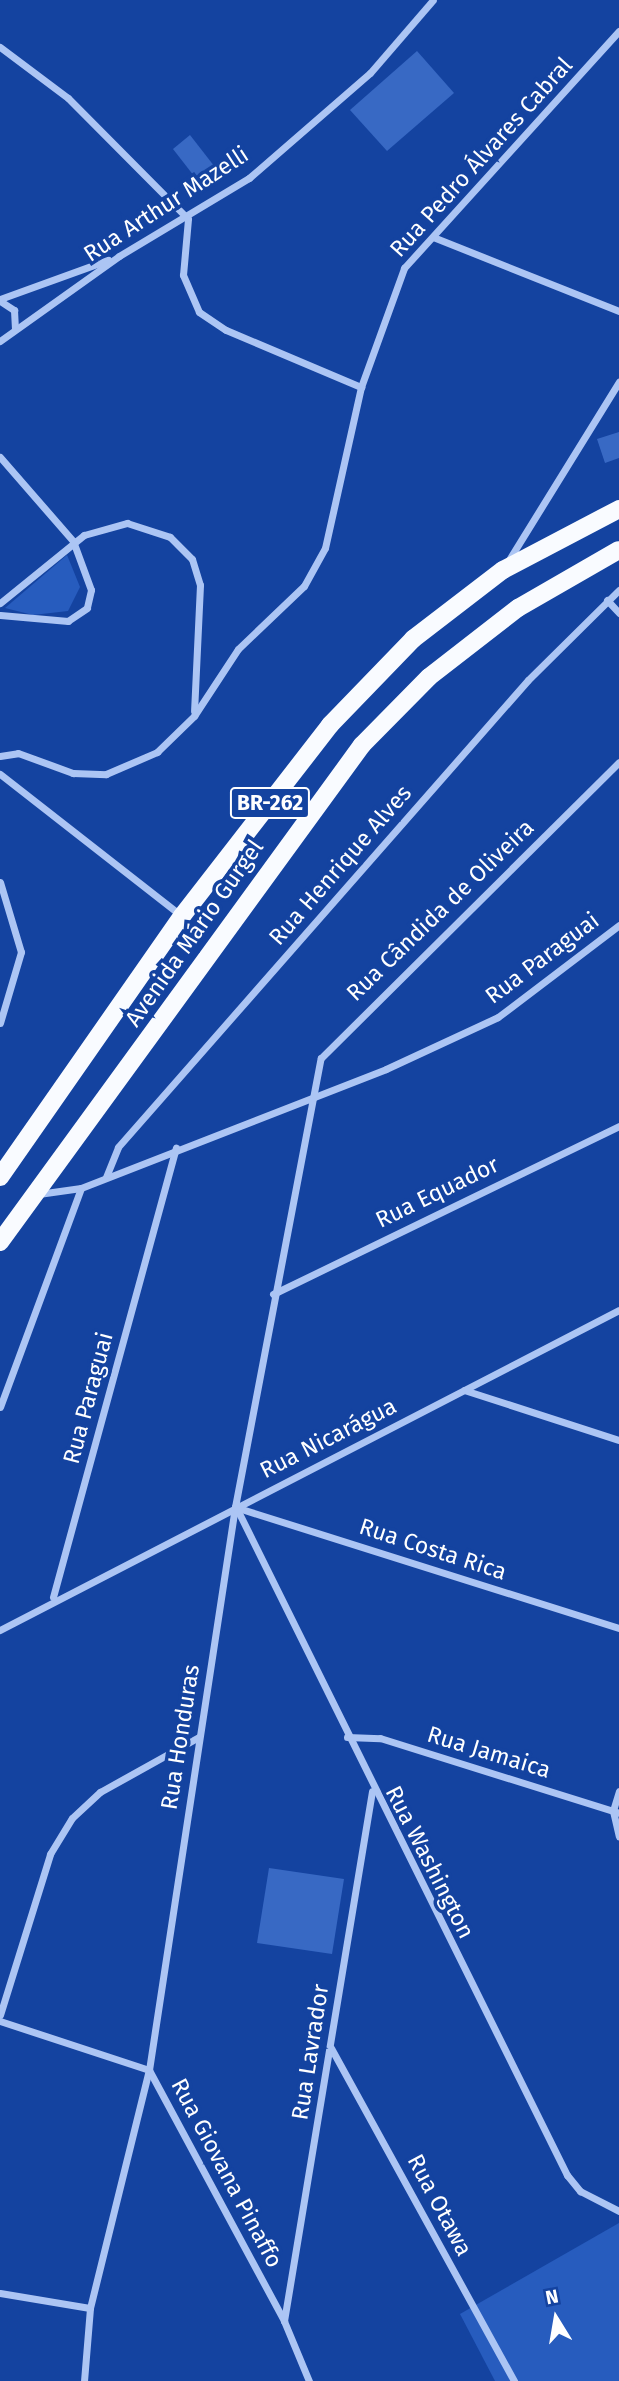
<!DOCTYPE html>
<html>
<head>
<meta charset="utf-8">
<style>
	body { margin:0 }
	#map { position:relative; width:619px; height:2381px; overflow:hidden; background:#1443a0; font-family:"Fira Sans",sans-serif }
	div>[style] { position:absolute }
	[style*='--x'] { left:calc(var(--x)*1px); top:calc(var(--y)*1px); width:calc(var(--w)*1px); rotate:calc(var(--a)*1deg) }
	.green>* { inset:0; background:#275cbe }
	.building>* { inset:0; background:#3869c4 }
	.street>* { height:7px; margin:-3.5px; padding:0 3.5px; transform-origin:3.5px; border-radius:3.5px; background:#acc5f4 }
	.primary>* { height:18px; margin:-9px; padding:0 9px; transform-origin:9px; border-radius:9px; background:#f9fbff }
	span { translate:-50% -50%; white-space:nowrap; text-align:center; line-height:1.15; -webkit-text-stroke:7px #1443a0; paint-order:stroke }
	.shield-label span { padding:2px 5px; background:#1443a0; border:2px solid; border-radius:5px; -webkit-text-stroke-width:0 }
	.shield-label { font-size:21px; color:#fff; font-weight:700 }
	.street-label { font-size:23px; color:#fff }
	.north { position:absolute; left:521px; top:2283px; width:70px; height:70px; -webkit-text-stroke:5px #1443a0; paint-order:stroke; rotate:349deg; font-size:19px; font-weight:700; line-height:28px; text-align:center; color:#fff }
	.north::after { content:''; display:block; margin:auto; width:24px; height:32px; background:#fff; clip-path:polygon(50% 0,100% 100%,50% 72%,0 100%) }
</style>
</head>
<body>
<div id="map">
	<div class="green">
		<i style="clip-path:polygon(67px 555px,80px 587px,68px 611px,33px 615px,5px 608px)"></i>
		<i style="clip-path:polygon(619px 2223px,619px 2381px,495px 2381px,460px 2314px)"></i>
	</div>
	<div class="building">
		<i style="clip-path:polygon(417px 51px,454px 93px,387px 151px,350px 110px)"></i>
		<i style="clip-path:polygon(190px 135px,218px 171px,201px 185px,173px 149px)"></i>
		<i style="clip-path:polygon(619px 432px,619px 458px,605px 463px,597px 439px)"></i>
		<i style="clip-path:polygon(269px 1868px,344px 1879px,332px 1954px,257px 1943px)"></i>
	</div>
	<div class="street">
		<i style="--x:0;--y:47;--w:85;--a:36.9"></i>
		<i style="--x:68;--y:98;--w:170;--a:45.2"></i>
		<i style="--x:188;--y:219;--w:56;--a:95.1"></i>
		<i style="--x:183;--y:275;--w:40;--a:66.6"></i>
		<i style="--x:199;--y:312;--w:32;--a:34"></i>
		<i style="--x:226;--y:330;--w:147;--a:22.9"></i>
		<i style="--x:433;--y:237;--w:200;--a:21.7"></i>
		<i style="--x:0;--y:299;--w:115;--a:-19.9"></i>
		<i style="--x:0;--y:301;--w:17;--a:33"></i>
		<i style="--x:14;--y:310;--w:18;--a:87"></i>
		<i style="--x:0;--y:341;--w:146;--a:-35.5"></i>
		<i style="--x:119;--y:256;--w:152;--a:-31"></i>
		<i style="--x:249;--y:178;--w:160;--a:-41"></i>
		<i style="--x:370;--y:73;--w:96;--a:-49.2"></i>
		<i style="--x:0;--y:457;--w:111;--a:49"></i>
		<i style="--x:73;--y:541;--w:52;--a:69.8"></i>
		<i style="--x:91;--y:590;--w:18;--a:103"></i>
		<i style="--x:87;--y:608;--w:23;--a:146"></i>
		<i style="--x:68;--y:621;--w:68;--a:-175"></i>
		<i style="--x:507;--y:563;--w:213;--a:-58.3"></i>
		<i style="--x:607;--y:600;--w:18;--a:47"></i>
		<i style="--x:0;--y:603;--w:108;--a:-39"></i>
		<i style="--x:84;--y:535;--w:45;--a:-15.6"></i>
		<i style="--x:127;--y:523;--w:45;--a:18"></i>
		<i style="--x:170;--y:537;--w:31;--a:45"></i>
		<i style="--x:192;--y:559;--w:27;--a:73"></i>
		<i style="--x:200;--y:585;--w:126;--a:92.7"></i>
		<i style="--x:0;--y:756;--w:18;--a:-9"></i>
		<i style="--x:18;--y:753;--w:59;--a:20"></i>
		<i style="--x:73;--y:773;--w:33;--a:2"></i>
		<i style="--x:106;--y:774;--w:56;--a:-23.3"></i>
		<i style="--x:157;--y:752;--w:52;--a:-44.2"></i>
		<i style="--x:194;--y:716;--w:80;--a:-56.7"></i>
		<i style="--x:238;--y:649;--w:91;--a:-43.7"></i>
		<i style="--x:304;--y:586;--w:43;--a:-61.1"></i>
		<i style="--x:325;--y:548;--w:165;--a:-77.4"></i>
		<i style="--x:361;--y:387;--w:127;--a:-70.1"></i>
		<i style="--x:404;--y:268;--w:320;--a:-47.8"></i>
		<i style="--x:0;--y:774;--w:231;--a:38"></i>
		<i style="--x:0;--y:882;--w:73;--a:73.3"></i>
		<i style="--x:21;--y:952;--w:74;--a:106.5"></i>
		<i style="--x:106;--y:1177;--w:32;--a:-68"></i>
		<i style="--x:118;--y:1147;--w:621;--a:-48.72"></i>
		<i style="--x:528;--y:680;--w:128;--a:-44.7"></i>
		<i style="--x:81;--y:1188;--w:327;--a:-21.3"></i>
		<i style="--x:386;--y:1069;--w:123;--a:-24.9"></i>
		<i style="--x:498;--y:1017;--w:152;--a:-37.2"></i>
		<i style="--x:273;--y:1294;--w:385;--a:-25.9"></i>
		<i style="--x:464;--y:1390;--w:163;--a:17.9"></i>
		<i style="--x:0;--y:1407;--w:233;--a:-69.7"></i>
		<i style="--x:81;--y:1188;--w:43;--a:172.1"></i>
		<i style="--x:235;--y:1507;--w:403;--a:17.5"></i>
		<i style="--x:236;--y:1507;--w:746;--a:63.64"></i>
		<i style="--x:567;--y:2175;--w:21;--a:51"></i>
		<i style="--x:580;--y:2191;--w:44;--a:27.1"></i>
		<i style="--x:53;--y:1597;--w:466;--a:-74.7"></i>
		<i style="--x:0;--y:1630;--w:697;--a:-27.34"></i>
		<i style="--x:347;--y:1737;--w:33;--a:2"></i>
		<i style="--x:380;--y:1738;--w:250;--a:17.4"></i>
		<i style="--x:619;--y:1791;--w:21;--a:107"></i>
		<i style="--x:613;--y:1811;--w:26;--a:77"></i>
		<i style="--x:0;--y:2015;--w:169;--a:-72.7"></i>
		<i style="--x:50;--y:1854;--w:42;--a:-58.6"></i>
		<i style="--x:72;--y:1818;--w:38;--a:-43"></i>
		<i style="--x:100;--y:1792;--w:113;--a:-29.1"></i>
		<i style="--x:0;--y:2021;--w:157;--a:18.2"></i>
		<i style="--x:149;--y:2070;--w:285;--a:61.7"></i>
		<i style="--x:284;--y:2321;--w:65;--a:67.4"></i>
		<i style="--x:331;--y:2048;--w:380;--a:61.2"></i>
		<i style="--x:0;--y:2293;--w:91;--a:9.5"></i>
		<i style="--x:284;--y:2321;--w:537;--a:-80.57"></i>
		<i style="--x:84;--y:2381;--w:73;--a:-85.3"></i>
		<i style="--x:90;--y:2308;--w:245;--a:-76.1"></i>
		<i style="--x:149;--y:2070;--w:570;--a:-81.32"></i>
		<i style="--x:235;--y:1507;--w:457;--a:-79.2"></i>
		<i style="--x:321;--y:1058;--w:420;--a:-44.8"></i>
	</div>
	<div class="primary">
		<i style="--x:0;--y:1177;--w:318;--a:-55.1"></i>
		<i style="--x:182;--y:916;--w:242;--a:-52.2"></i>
		<i style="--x:330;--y:725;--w:120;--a:-46"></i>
		<i style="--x:413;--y:639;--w:113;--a:-37.5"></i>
		<i style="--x:503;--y:570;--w:131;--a:-27.7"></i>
		<i style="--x:0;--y:1242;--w:615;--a:-53.93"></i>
		<i style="--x:362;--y:745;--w:95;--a:-45.4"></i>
		<i style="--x:429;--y:677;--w:113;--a:-37.8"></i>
		<i style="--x:518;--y:608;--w:116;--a:-29.9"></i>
	</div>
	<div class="shield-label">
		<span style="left:270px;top:803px">BR-262</span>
	</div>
	<div class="street-label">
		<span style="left:481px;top:157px;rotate:-48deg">Rua Pedro Álvares Cabral</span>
		<span style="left:166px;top:204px;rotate:-33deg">Rua Arthur Mazelli</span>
		<span style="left:340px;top:865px;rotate:-49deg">Rua Henrique Alves</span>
		<span style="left:440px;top:910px;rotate:-44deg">Rua Cândida de Oliveira</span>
		<span style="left:194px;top:933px;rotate:-55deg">Avenida Mário Gurgel</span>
		<span style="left:542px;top:958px;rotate:-37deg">Rua Paraguai</span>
		<span style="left:437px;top:1192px;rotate:-26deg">Rua Equador</span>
		<span style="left:88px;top:1398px;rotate:-75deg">Rua Paraguai</span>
		<span style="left:328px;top:1438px;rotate:-27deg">Rua Nicarágua</span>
		<span style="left:433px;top:1549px;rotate:18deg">Rua Costa Rica</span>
		<span style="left:180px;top:1737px;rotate:-81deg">Rua Honduras</span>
		<span style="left:489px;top:1752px;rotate:17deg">Rua Jamaica</span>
		<span style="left:430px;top:1862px;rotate:63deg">Rua Washington</span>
		<span style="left:310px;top:2052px;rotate:-81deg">Rua Lavrador</span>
		<span style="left:227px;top:2173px;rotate:62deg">Rua Giovana Pinaffo</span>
		<span style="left:440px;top:2205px;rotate:62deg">Rua Otawa</span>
	</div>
	<div class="north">N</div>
</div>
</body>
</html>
